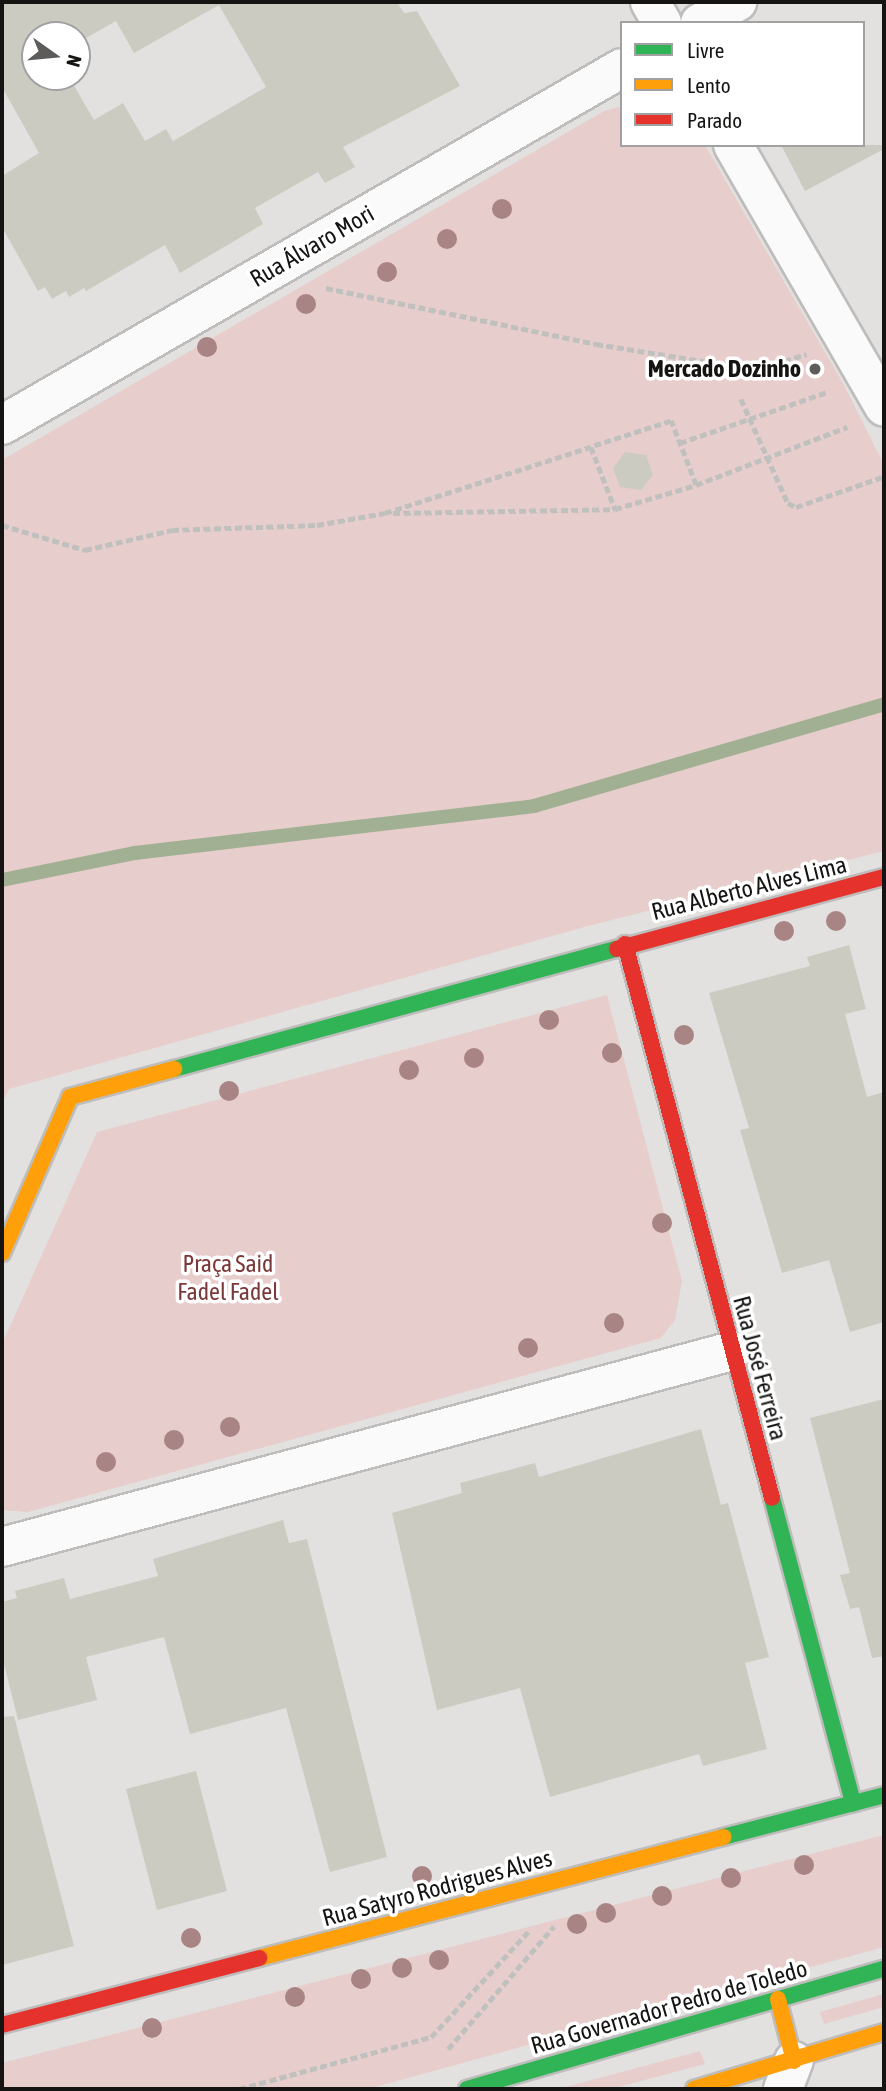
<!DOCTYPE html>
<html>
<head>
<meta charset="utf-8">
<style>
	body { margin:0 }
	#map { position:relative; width:886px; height:2091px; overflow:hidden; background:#e2e1df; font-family:"Asap Condensed",sans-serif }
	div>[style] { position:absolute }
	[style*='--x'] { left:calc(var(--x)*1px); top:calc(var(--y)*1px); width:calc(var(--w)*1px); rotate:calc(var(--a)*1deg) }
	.green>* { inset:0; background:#e7cecc }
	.stream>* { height:14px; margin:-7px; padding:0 7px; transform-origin:7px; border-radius:7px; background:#a1b093 }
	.building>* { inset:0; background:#cccbc1 }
	.path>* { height:4.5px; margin-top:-2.25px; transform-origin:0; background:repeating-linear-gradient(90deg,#c0c0be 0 7px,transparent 0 10.5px) }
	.roads { filter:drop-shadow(2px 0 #bebdbc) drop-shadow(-2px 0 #bebdbc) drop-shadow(0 2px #bebdbc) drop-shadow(0 -2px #bebdbc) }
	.street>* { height:38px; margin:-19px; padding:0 19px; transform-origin:19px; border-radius:19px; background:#fbfafa }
	.fast>* { height:16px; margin:-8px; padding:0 8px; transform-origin:8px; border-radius:8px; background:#30b455 }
	.slow>* { height:16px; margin:-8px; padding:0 8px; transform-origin:8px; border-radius:8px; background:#ff9f0a }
	.jam>* { height:16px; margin:-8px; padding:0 8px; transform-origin:8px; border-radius:8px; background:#e5322d }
	.trees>* { width:20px; height:20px; margin:-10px; border-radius:50%; background:#a98484 }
	.dots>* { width:19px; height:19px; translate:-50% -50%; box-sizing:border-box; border:4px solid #fff; border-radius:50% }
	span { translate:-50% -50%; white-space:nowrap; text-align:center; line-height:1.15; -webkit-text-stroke:7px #fff; paint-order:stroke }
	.street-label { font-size:24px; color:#151413 }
	.poi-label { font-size:24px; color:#151413; font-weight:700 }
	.right { translate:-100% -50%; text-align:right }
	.park-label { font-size:24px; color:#7b3839 }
	.frame { position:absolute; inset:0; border:4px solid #151413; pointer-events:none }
	.legend { position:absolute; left:620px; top:21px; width:245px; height:126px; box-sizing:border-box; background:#fff; border:2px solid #a1a1a1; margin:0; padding:9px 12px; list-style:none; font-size:21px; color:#151413 }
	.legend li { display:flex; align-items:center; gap:14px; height:35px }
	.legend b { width:35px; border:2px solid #a1a1a1 }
	.north { position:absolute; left:21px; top:21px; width:70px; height:70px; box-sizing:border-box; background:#fff; border:2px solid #a1a1a1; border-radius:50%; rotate:105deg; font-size:19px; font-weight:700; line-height:28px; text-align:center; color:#151413 }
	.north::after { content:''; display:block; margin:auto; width:24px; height:32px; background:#5d5c5a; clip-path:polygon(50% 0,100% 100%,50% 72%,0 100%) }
</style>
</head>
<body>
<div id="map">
	<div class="green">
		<i style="clip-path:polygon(622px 106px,622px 145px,705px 145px,844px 385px,884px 465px,884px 851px,588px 926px,9px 1089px,2px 1104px,2px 460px,604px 111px)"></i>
		<i style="clip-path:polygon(607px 995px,682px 1281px,675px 1320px,661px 1338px,28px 1512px,2px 1510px,2px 1344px,97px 1132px)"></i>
		<i style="clip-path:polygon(884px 1835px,884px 1947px,368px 2089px,2px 2089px,2px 2063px)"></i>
		<i style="clip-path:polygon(884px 1994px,884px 2007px,824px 2024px,820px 2012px)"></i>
		<i style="clip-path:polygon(700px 2051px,705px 2064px,611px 2089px,558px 2089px)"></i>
	</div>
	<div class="stream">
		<i style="--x:2;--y:880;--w:136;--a:-11.5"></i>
		<i style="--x:135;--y:853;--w:402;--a:-6.7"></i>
		<i style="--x:534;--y:806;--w:365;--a:-16.2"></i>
	</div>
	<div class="building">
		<i style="clip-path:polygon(evenodd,2px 2px,397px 2px,404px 13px,417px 11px,460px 86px,343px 147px,355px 167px,325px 183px,318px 172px,255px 208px,263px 224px,180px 273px,165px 245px,86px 291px,84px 288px,69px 297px,66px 291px,52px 299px,45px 287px,38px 291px,2px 227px,2px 176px,39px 153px,2px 87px,2px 2px,219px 5px,266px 87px,173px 141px,166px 129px,145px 141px,123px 103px,94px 120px,69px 77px,35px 77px,35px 35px,77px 35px,77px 43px,116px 21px,134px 53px,219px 5px)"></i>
		<i style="clip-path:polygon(781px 145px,884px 145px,884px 149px,805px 191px)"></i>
		<i style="clip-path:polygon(625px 452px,646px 455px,653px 475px,641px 490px,620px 487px,613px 468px)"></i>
		<i style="clip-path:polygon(849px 945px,866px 1009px,845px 1014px,867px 1097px,884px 1092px,884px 1322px,850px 1332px,829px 1260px,782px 1273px,740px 1130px,749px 1128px,709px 993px,810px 966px,807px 957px)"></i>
		<i style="clip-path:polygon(884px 1399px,884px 1656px,872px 1658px,859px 1607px,850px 1609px,840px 1575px,850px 1573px,810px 1418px)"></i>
		<i style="clip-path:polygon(701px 1429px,721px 1505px,728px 1503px,769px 1657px,745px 1663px,767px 1749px,703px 1766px,699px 1754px,550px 1797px,520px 1688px,437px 1710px,392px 1513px,462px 1493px,460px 1483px,535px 1463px,539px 1477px)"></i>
		<i style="clip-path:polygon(283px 1520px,289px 1543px,307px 1539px,387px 1857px,330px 1872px,286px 1708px,190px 1734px,164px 1637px,86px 1657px,97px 1700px,18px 1720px,2px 1656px,2px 1602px,17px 1598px,15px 1591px,64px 1578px,70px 1599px,158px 1576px,153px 1559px)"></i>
		<i style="clip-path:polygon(14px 1716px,74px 1946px,2px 1965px,2px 1717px)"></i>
		<i style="clip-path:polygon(196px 1771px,227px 1891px,157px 1910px,126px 1789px)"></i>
	</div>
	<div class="path">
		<i style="--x:326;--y:288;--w:276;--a:11.7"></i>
		<i style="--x:596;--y:344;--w:127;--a:9.1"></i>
		<i style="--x:721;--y:364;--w:53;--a:0"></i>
		<i style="--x:774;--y:364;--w:34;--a:-17"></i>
		<i style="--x:741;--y:399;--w:114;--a:65.7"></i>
		<i style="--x:788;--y:503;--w:9;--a:27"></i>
		<i style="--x:796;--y:507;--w:91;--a:-19.2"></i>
		<i style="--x:680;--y:443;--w:156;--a:-19.1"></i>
		<i style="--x:696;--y:485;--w:162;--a:-21"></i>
		<i style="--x:393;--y:513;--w:222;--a:-1"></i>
		<i style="--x:615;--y:509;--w:84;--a:-16.5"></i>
		<i style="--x:696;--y:485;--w:69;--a:-111.3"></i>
		<i style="--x:671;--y:421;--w:84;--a:162"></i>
		<i style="--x:591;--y:447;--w:66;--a:68.8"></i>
		<i style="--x:2;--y:525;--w:87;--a:16.8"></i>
		<i style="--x:85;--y:550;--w:89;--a:-12.9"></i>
		<i style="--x:172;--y:530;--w:145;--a:-2"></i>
		<i style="--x:317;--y:525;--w:69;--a:-10"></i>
		<i style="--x:385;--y:513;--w:216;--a:-17.8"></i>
		<i style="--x:448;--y:2049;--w:162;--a:-49.2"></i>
		<i style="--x:239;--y:2089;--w:199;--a:-15.2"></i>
		<i style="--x:431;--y:2037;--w:143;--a:-47.3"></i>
	</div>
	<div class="roads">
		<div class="street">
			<i style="--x:650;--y:2;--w:24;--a:60"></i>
			<i style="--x:700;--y:23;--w:43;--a:-29.6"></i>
			<i style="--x:733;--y:145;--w:302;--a:60"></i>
			<i style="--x:2;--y:425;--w:715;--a:-29.93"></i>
			<i style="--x:2;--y:1547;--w:756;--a:-15.03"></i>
			<i style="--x:783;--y:2089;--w:30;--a:-69"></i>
		</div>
		<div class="fast">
			<i style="--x:174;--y:1069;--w:459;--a:-15.2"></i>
			<i style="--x:772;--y:1498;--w:316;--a:75.1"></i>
			<i style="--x:723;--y:1837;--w:166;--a:-14.6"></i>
			<i style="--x:467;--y:2089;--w:434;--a:-16.1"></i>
		</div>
		<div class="slow">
			<i style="--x:2;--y:1253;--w:170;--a:-66.4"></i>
			<i style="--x:70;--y:1097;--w:108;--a:-15.1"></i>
			<i style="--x:259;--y:1958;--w:480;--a:-14.6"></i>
			<i style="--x:778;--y:1999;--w:64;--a:75.5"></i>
			<i style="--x:694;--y:2089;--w:198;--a:-16.7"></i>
		</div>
		<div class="jam">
			<i style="--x:625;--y:944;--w:573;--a:75.14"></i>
			<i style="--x:617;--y:949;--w:277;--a:-15.1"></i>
			<i style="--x:2;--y:2025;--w:266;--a:-14.6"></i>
		</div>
	</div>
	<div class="trees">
		<i style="left:502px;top:209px"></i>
		<i style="left:447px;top:239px"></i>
		<i style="left:387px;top:272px"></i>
		<i style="left:306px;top:304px"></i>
		<i style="left:207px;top:347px"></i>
		<i style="left:836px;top:921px"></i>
		<i style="left:784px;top:931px"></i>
		<i style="left:549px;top:1020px"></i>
		<i style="left:684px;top:1035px"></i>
		<i style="left:612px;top:1053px"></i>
		<i style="left:474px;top:1058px"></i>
		<i style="left:409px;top:1070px"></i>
		<i style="left:229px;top:1091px"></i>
		<i style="left:662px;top:1223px"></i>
		<i style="left:614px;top:1323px"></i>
		<i style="left:528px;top:1348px"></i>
		<i style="left:230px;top:1427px"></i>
		<i style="left:174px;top:1440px"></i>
		<i style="left:106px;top:1462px"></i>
		<i style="left:804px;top:1865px"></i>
		<i style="left:422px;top:1876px"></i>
		<i style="left:731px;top:1878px"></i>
		<i style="left:662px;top:1896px"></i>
		<i style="left:606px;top:1913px"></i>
		<i style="left:577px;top:1924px"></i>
		<i style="left:191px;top:1938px"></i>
		<i style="left:439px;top:1960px"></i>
		<i style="left:402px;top:1968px"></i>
		<i style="left:361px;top:1979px"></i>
		<i style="left:295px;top:1997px"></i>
		<i style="left:152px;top:2028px"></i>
	</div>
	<div class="dots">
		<i style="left:815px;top:369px;background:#5d5c5a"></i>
	</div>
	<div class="street-label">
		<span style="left:312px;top:246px;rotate:-30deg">Rua Álvaro Mori</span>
		<span style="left:749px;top:888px;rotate:-14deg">Rua Alberto Alves Lima</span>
		<span style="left:760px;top:1368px;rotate:75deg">Rua José Ferreira</span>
		<span style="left:437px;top:1888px;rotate:-15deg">Rua Satyro Rodrigues Alves</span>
		<span style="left:669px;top:2007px;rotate:-16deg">Rua Governador Pedro de Toledo</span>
	</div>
	<div class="poi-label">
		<span class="right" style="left:801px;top:369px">Mercado Dozinho</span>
	</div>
	<div class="park-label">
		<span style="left:228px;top:1278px">Praça Said<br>Fadel Fadel</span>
	</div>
	<div class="frame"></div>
	<ul class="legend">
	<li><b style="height:9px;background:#30b455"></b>Livre</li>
	<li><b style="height:9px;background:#ff9f0a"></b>Lento</li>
	<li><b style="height:9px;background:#e5322d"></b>Parado</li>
	</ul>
	<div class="north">N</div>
</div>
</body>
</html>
